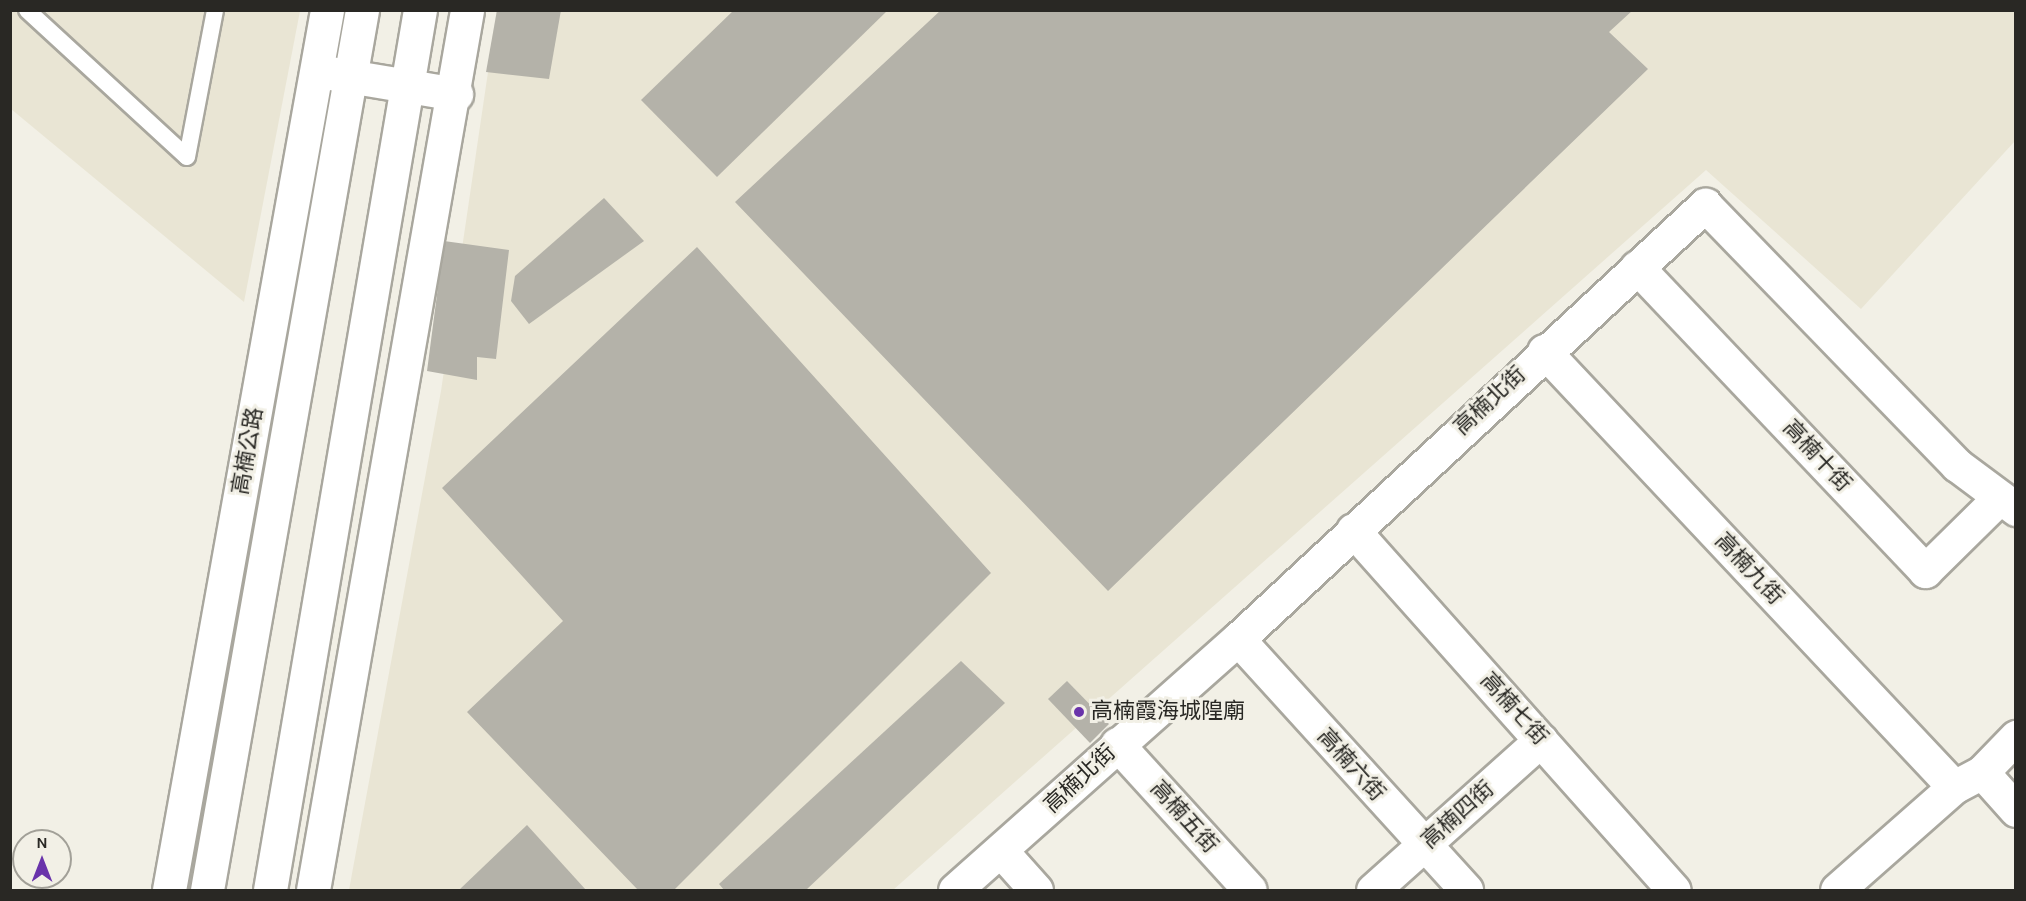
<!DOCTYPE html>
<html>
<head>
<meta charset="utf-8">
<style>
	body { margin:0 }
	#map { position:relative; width:2026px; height:901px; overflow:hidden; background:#f2f0e6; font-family:Karla,"Noto Sans TC",sans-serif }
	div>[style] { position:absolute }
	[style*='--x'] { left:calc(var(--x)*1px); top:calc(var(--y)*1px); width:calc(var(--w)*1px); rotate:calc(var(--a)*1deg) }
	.built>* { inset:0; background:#e9e5d4 }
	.building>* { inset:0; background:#b4b2a9 }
	.roads { filter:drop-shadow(2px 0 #a9a79e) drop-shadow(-2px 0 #a9a79e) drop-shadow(0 2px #a9a79e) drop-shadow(0 -2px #a9a79e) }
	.service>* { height:16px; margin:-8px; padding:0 8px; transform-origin:8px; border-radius:8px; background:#fff }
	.minor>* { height:33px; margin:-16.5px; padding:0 16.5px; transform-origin:16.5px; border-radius:16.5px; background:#fff }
	.primary>* { height:33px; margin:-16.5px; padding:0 16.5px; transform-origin:16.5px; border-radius:16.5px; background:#fff }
	.dots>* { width:16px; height:16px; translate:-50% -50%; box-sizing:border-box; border:3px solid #f2f0e6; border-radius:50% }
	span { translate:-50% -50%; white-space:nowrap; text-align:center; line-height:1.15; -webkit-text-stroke:6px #f2f0e6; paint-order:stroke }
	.street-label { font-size:22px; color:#292824 }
	.poi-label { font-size:22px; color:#292824 }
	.left { translate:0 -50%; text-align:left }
	.frame { position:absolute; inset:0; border:12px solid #292824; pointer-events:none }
	.north { position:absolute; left:12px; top:829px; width:60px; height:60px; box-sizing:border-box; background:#f2f0e6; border:2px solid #a2a098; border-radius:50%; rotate:0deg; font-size:16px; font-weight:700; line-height:24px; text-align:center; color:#292824 }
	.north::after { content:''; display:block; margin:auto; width:21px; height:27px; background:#6933aa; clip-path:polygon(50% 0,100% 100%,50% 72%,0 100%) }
</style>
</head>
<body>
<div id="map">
	<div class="built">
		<i style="clip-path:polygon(10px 11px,300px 11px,244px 302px,11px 109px)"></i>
		<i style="clip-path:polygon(497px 11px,2015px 11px,2015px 141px,1861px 309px,1706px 170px,893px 890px,349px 890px,441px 391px)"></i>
	</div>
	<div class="building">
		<i style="clip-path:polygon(497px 10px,561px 10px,549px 79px,486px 72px)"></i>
		<i style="clip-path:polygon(734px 10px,888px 10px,717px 177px,641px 100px)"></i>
		<i style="clip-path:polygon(941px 10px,1633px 10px,1609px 32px,1648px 69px,1108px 591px,735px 202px)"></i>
		<i style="clip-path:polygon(604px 198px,644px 241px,529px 324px,511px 301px,515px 276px)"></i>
		<i style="clip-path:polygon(444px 241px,509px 250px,496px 359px,477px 357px,477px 380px,427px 371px)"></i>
		<i style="clip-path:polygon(697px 247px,991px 573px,674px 890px,638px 890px,467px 712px,563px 621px,442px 488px)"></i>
		<i style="clip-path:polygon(961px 661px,1005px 703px,806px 890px,724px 890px,719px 884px)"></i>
		<i style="clip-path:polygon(1067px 681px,1109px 724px,1090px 743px,1048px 699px)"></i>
		<i style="clip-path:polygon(527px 825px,586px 890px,459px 890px)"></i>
	</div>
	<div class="roads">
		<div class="service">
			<i style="--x:27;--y:10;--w:217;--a:42.6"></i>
			<i style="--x:187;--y:157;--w:150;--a:-79.2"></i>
		</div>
		<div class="minor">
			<i style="--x:1637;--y:267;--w:419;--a:46.5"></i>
			<i style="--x:1925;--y:571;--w:104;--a:-44.6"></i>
			<i style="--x:1544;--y:351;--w:598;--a:46.76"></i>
			<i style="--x:1353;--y:530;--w:482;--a:48.3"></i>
			<i style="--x:1238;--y:639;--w:339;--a:47.7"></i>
			<i style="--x:1117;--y:744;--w:197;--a:47.7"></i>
			<i style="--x:1982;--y:772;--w:51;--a:48.2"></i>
			<i style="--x:1002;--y:852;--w:51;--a:48.2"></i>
			<i style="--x:955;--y:890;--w:378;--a:-41.6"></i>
			<i style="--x:1238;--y:639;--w:638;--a:-42.9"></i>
			<i style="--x:1705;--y:205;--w:362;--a:45.9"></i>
			<i style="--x:1957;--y:465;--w:74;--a:36.7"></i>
			<i style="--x:1373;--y:890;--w:225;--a:-41.8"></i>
			<i style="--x:1837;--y:890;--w:156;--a:-41.4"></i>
			<i style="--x:1954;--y:787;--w:32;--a:-28"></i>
			<i style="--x:1982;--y:772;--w:49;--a:-45.8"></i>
		</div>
		<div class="primary">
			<i style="--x:330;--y:73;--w:128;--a:9.5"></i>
			<i style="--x:169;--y:890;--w:894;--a:-79.82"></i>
			<i style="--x:207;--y:890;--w:894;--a:-80.01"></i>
			<i style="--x:270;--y:890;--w:893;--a:-80.33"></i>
			<i style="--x:313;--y:890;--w:893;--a:-80.07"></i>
		</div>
	</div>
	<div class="dots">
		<i style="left:1079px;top:712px;background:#6933aa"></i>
	</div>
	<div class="street-label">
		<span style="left:1490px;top:401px;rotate:-43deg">高楠北街</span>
		<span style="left:248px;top:451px;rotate:-80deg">高楠公路</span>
		<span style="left:1817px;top:456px;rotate:47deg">高楠十街</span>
		<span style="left:1749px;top:569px;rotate:47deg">高楠九街</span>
		<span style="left:1514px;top:709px;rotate:48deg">高楠七街</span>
		<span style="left:1351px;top:765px;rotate:48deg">高楠六街</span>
		<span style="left:1080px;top:779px;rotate:-43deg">高楠北街</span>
		<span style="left:1458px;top:815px;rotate:-42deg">高楠四街</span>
		<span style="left:1184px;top:817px;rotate:48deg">高楠五街</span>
	</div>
	<div class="poi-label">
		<span class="left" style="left:1091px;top:712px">高楠霞海城隍廟</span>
	</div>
	<div class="frame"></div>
	<div class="north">N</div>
</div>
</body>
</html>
